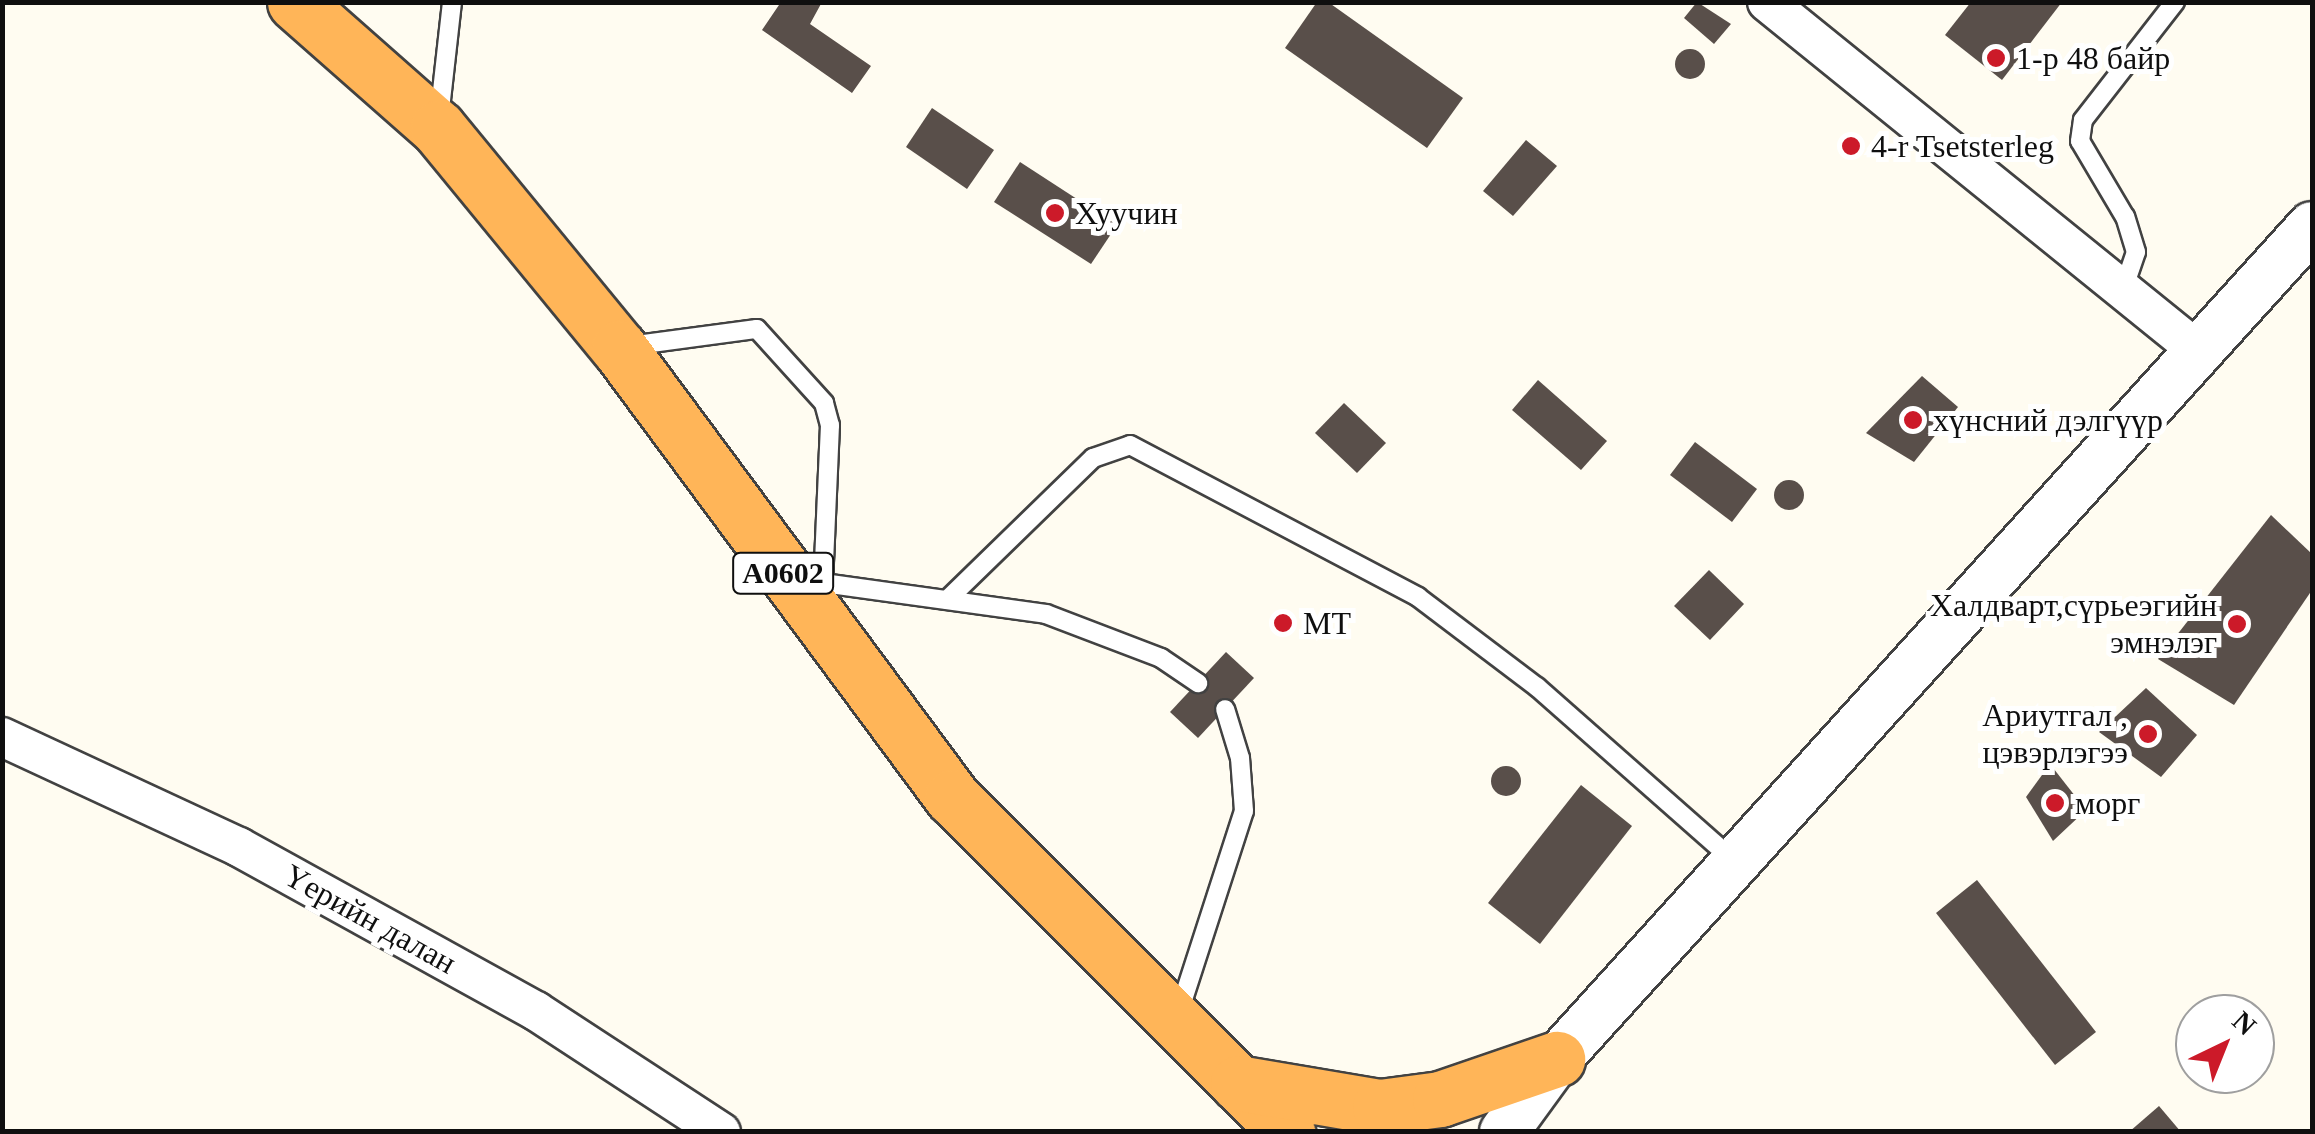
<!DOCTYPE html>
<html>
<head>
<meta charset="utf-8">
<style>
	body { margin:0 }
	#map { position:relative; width:2315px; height:1134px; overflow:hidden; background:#fffcf1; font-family:"Times New Roman",serif }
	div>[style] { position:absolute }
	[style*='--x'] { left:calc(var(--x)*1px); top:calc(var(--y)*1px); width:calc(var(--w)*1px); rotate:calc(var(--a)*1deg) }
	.building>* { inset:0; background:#594f4a }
	.round { border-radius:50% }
	.roads { filter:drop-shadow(2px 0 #424242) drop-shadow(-2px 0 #424242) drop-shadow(0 2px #424242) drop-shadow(0 -2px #424242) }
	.service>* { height:18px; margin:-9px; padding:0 9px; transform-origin:9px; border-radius:9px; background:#fff }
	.minor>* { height:38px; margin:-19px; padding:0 19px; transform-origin:19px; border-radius:19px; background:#fff }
	.tertiary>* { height:48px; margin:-24px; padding:0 24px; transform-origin:24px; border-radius:24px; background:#fff }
	.trunk>* { height:55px; margin:-27.5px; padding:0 27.5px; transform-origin:27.5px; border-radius:27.5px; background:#ffb558 }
	.dots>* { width:28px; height:28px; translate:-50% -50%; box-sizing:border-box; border:5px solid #fff; border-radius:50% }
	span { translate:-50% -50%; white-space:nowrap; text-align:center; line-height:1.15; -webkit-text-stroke:10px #fff; paint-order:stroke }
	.shield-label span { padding:2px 8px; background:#fff; border:2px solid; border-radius:8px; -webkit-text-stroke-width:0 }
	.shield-label { font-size:30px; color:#0f0f0f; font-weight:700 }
	.poi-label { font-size:32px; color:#0f0f0f }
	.left { translate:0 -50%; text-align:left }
	.right { translate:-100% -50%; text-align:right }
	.street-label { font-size:32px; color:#0f0f0f }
	.frame { position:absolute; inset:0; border:5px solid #0f0f0f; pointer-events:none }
	.north { position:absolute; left:2175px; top:994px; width:100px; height:100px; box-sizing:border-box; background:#fff; border:2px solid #9f9f9f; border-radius:50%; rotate:43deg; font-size:28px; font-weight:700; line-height:40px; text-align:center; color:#0f0f0f }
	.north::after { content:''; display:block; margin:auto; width:35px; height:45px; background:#cc1a29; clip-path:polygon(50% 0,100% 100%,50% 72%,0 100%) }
</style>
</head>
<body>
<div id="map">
	<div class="building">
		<i style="clip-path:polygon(781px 2px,822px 2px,810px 24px,871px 66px,852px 93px,762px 30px)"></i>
		<i style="clip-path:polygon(1317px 2px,1328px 2px,1463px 98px,1427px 148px,1285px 48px)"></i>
		<i style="clip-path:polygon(1697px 2px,1731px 24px,1714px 44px,1684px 18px)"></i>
		<i style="clip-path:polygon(1971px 2px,2062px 2px,2002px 80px,1945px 35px)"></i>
		<i class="round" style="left:1675px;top:49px;width:30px;height:30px"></i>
		<i style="clip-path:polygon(932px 108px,994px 150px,967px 189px,906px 147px)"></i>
		<i style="clip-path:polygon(1526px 140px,1557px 166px,1513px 216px,1483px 191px)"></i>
		<i style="clip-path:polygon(1020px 162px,1117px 225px,1091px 264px,994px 202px)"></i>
		<i style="clip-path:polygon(1922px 376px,1958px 407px,1914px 462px,1866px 433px)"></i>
		<i style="clip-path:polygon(1538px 380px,1607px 441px,1581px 470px,1512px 410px)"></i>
		<i style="clip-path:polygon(1344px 403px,1386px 443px,1357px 473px,1315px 433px)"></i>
		<i style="clip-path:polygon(1695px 442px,1757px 489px,1732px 522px,1670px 475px)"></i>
		<i class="round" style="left:1774px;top:480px;width:30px;height:30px"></i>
		<i style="clip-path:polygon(2271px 515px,2312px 554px,2312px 590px,2234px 705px,2158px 659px)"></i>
		<i style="clip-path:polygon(1709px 570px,1744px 604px,1710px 640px,1674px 606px)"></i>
		<i style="clip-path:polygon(1226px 652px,1254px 678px,1198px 738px,1170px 712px)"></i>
		<i style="clip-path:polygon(2146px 688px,2197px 735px,2161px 777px,2099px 732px)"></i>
		<i style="clip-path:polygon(2050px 764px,2086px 810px,2053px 841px,2026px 797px)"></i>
		<i class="round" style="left:1491px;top:766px;width:30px;height:30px"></i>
		<i style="clip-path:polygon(1581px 785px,1632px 826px,1540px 944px,1488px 903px)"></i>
		<i style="clip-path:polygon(1977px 880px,2096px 1032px,2055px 1065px,1936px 913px)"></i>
		<i style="clip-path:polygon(2159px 1106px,2181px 1132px,2129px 1132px)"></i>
	</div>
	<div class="roads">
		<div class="service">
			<i style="--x:439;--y:118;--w:117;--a:-83.6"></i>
			<i style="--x:2123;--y:290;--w:40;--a:-71.1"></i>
			<i style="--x:2136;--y:252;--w:37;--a:-107"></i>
			<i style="--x:2125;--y:217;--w:88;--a:-120.6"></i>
			<i style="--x:2080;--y:141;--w:21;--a:-82"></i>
			<i style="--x:2083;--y:120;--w:150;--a:-52.1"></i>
			<i style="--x:629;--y:346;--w:129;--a:-7.6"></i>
			<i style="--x:757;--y:329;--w:100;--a:47.8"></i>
			<i style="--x:824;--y:403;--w:23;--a:75"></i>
			<i style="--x:830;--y:425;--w:158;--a:92.5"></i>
			<i style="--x:812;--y:595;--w:16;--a:-47"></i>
			<i style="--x:823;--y:583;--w:225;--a:7.9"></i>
			<i style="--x:1046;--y:614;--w:123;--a:20.9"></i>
			<i style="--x:1161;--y:658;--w:45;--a:34"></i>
			<i style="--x:947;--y:600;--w:204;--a:-44.2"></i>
			<i style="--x:1093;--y:458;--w:39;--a:-19"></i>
			<i style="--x:1130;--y:445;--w:326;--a:27.8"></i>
			<i style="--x:1418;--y:597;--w:149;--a:37.1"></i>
			<i style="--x:1537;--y:687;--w:261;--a:41.4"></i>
			<i style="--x:1179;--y:1012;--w:211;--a:-72.1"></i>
			<i style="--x:1244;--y:811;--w:53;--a:-94.3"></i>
			<i style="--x:1240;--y:758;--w:51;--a:-107"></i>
		</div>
		<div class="minor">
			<i style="--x:1767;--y:2;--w:560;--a:38.98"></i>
			<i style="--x:2;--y:737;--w:261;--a:24.9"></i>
			<i style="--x:239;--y:847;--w:339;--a:28.9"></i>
			<i style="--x:536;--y:1011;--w:221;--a:33.2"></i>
		</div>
		<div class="tertiary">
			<i style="--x:1504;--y:1132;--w:90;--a:-54"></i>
			<i style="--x:1557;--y:1059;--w:1124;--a:-47.81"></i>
		</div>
		<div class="trunk">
			<i style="--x:295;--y:2;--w:191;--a:41.4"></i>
			<i style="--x:438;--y:128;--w:285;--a:50.6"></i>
			<i style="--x:619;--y:348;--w:559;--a:53.44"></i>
			<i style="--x:952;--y:797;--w:474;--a:45"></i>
			<i style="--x:1238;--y:1083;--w:144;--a:9.6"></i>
			<i style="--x:1380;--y:1107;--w:61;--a:-7.6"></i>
			<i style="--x:1440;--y:1099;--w:124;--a:-18.9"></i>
		</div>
	</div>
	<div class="dots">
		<i style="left:1996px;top:58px;background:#cc1a29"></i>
		<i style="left:1851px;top:146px;background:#cc1a29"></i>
		<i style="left:1055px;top:213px;background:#cc1a29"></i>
		<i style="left:1913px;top:420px;background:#cc1a29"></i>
		<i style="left:1283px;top:623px;background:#cc1a29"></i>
		<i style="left:2237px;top:624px;background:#cc1a29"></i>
		<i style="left:2148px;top:734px;background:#cc1a29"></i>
		<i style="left:2055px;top:803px;background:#cc1a29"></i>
	</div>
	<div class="shield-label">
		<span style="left:783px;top:573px">A0602</span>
	</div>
	<div class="poi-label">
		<span class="left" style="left:2016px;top:58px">1-р 48 байр</span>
		<span class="left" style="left:1871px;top:146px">4-r Tsetsterleg</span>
		<span class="left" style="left:1075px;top:213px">Хуучин</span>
		<span class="left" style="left:1933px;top:420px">хүнсний дэлгүүр</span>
		<span class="right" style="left:2217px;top:624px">Халдварт,сүрьеэгийн<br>эмнэлэг</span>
		<span class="left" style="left:1303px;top:623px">MT</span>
		<span class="right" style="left:2128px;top:734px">Ариутгал ,<br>цэвэрлэгээ</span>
		<span class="left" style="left:2075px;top:803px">морг</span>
	</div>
	<div class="street-label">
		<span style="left:370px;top:919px;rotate:29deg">Үерийн далан</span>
	</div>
	<div class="frame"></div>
	<div class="north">N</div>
</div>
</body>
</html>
